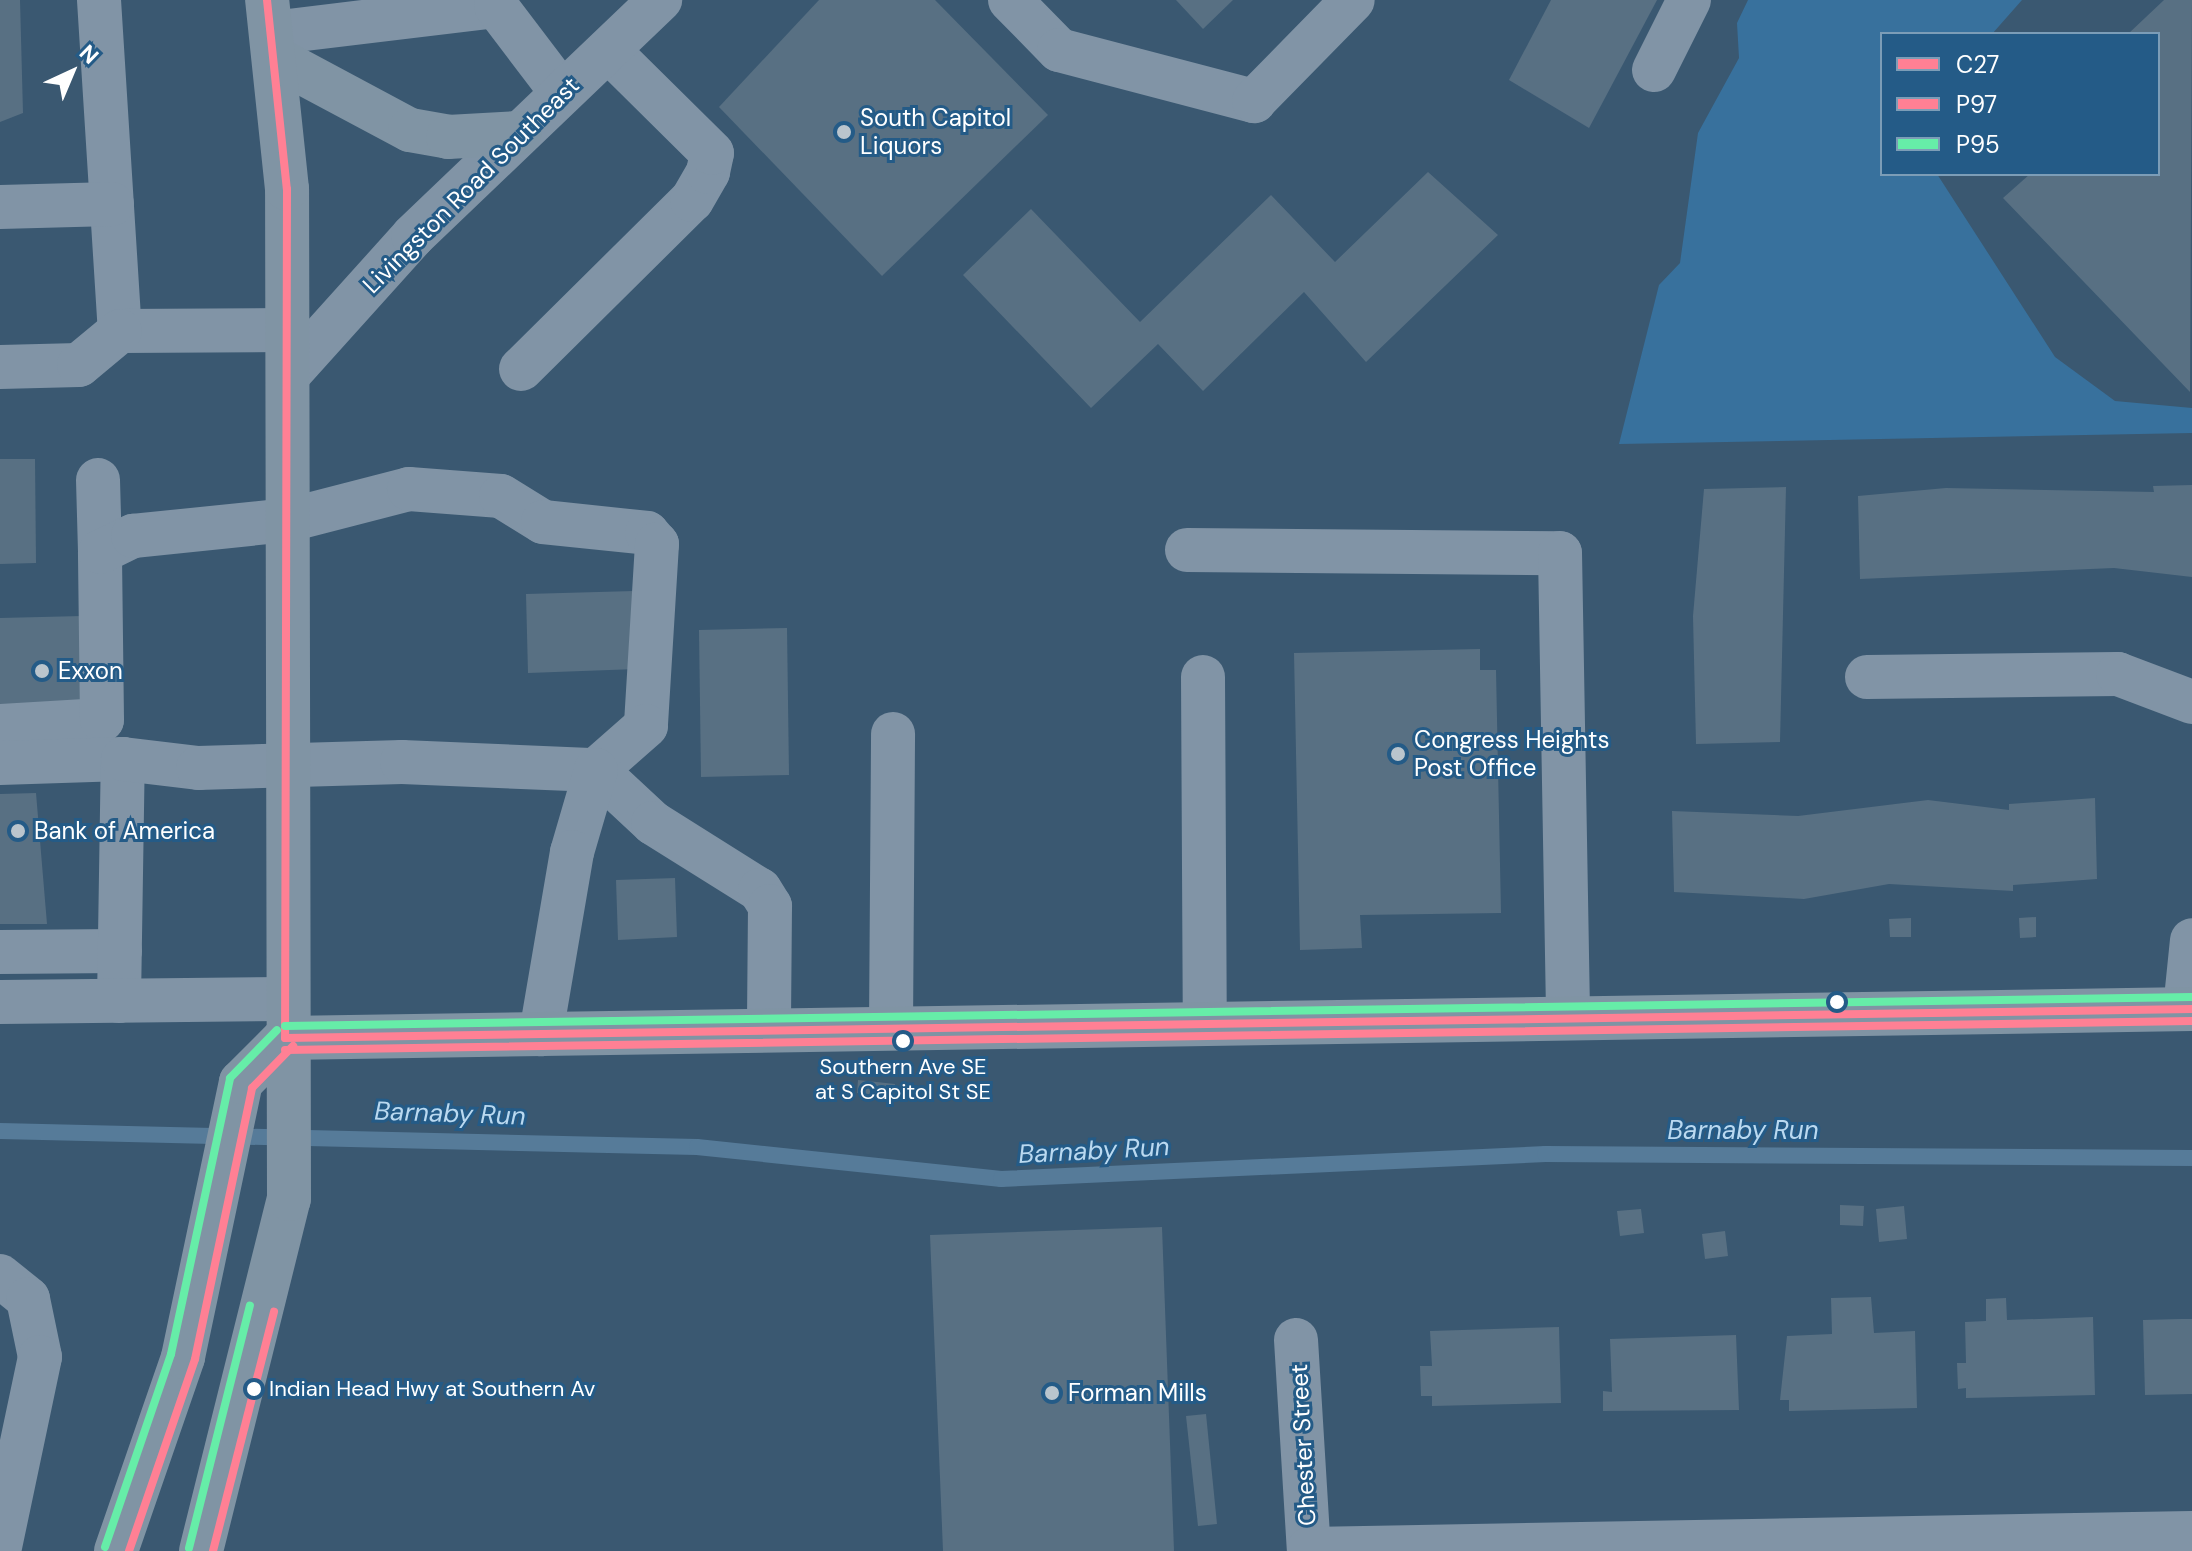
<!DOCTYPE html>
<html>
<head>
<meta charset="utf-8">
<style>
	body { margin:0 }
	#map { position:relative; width:2192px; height:1551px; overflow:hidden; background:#3a5871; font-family:"DM Sans",sans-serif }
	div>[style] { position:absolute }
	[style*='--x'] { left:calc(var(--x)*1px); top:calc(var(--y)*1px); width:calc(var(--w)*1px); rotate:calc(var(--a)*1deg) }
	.green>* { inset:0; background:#38719d }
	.stream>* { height:16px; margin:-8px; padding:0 8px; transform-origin:8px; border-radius:8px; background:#567b99 }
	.building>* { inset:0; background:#587083 }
	.minor>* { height:44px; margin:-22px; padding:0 22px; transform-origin:22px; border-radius:22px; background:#8194a6 }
	.major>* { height:44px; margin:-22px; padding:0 22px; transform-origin:22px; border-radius:22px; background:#8094a4 }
	.bus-1>* { height:8px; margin:-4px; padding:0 4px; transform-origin:4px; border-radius:4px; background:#ff8094 }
	.bus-2>* { height:8px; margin:-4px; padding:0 4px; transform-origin:4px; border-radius:4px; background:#ff8094 }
	.bus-3>* { height:8px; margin:-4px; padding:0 4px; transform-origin:4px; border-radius:4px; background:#66eda8 }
	.dots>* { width:22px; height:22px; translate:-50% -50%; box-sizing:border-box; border:4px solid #245b87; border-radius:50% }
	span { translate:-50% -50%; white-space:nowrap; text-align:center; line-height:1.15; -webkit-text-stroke:6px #245b87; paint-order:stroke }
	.bus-label { font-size:22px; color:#fff }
	.left { translate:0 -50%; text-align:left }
	.poi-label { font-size:24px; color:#fff }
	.street-label { font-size:24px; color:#fff }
	.water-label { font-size:26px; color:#bad9f0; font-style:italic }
	.legend { position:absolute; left:1880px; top:32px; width:280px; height:144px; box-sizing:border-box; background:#245b87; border:2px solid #7c9db7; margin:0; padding:10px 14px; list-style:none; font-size:24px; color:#fff }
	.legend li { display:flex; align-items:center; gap:16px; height:40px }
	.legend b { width:40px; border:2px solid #7c9db7 }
	.north { position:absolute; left:32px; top:32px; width:80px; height:80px; -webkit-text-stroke:6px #245b87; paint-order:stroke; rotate:44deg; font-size:22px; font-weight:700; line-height:32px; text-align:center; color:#fff }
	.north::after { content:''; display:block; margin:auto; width:28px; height:36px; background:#fff; clip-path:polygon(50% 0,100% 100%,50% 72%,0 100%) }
</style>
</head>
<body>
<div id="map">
	<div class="green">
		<i style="clip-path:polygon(1748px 0,2022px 0,1992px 34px,1882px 34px,1882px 174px,1937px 174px,2055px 357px,2115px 401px,2192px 408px,2192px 433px,1619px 444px,1659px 285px,1680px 263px,1698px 133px,1739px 58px,1737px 23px)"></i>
	</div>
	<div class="stream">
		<i style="--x:0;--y:1131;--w:697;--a:1.32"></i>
		<i style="--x:697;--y:1147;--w:306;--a:6"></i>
		<i style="--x:1001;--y:1179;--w:545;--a:-2.63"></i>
		<i style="--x:1545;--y:1154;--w:647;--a:0.35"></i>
	</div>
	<div class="building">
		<i style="clip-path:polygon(0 0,20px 0,23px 113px,0 122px)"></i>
		<i style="clip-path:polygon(819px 0,935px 0,1048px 115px,882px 276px,719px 107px)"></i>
		<i style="clip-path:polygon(1176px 0,1233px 0,1203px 29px)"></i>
		<i style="clip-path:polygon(1551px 0,1657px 0,1589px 128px,1509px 80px)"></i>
		<i style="clip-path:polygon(2164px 0,2192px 0,2190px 392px,2003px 198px,2030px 174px,2158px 174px,2158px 34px,2128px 34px)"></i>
		<i style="clip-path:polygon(1428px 172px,1498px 235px,1366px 362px,1304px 292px,1203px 391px,1158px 344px,1091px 408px,963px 275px,1031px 209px,1140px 322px,1271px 195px,1335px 262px)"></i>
		<i style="clip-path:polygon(0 459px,35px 459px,36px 563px,0 564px)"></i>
		<i style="clip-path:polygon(2192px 485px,2192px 577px,2114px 568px,1860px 579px,1858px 496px,1946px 488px,2154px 492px,2153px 486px)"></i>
		<i style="clip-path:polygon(1786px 487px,1780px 742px,1696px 744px,1693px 616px,1704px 489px)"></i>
		<i style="clip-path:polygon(634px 591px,637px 669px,528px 673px,526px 594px)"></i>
		<i style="clip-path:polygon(82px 616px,84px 725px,0 727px,0 618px)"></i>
		<i style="clip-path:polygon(787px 628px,789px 775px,701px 777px,699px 630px)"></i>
		<i style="clip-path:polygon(1480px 649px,1480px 670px,1496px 670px,1501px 913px,1360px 915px,1362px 948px,1300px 950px,1294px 653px)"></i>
		<i style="clip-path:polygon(36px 793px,47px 924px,0 924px,0 794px)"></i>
		<i style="clip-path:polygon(2095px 798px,2097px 879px,2013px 885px,2013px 891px,1889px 884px,1804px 899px,1674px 892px,1672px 811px,1798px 816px,1928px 800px,2009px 810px,2009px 804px)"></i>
		<i style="clip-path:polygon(675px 878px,677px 937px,618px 940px,616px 880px)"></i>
		<i style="clip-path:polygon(2036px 917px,2036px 937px,2020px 938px,2019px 918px)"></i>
		<i style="clip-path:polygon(1911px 918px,1911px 937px,1890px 937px,1889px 919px)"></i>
		<i style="clip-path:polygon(858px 1080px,895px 1084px,894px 1096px,857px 1093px)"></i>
		<i style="clip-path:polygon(1840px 1205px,1864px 1206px,1863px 1226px,1840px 1225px)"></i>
		<i style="clip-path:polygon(1904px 1206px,1907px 1239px,1879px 1242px,1876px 1209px)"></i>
		<i style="clip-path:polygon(1641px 1209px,1644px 1233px,1620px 1236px,1617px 1211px)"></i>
		<i style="clip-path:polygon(1162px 1227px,1174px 1551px,943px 1551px,930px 1235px)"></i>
		<i style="clip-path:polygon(1725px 1231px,1728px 1256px,1705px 1259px,1702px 1234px)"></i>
		<i style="clip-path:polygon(1871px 1297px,1874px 1333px,1915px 1331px,1917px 1408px,1789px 1411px,1789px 1400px,1780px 1400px,1787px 1336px,1832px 1334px,1831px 1298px)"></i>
		<i style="clip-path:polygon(2006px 1298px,2007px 1320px,2093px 1317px,2095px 1395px,1966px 1398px,1966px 1388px,1958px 1389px,1957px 1363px,1966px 1363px,1965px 1322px,1986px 1321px,1986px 1299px)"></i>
		<i style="clip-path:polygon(2181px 1319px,2192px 1319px,2192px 1394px,2145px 1395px,2143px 1320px)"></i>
		<i style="clip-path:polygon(1559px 1327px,1561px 1403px,1432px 1406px,1432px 1396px,1421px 1396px,1420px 1366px,1432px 1366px,1430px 1331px)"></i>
		<i style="clip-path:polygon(1736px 1335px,1739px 1410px,1603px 1411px,1603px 1391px,1612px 1392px,1610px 1339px)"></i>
		<i style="clip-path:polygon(1206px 1414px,1217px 1524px,1198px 1526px,1186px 1416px)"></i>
	</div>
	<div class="minor">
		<i style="--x:99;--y:0;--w:332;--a:86.4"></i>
		<i style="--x:120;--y:331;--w:168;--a:-0.3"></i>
		<i style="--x:1010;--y:0;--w:70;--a:45.6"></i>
		<i style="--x:1059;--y:50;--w:202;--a:14.7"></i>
		<i style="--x:1254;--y:101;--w:141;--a:-45.6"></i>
		<i style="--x:272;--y:33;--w:226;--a:-6.9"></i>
		<i style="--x:496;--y:6;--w:109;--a:52.8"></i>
		<i style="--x:1654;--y:70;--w:78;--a:-63.4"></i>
		<i style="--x:0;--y:207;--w:112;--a:-1.5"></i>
		<i style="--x:0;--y:367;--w:79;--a:-1.5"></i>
		<i style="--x:79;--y:365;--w:53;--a:-39.7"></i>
		<i style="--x:521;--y:369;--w:240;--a:-44.7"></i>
		<i style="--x:692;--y:200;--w:32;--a:-60"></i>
		<i style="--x:708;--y:172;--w:19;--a:-78"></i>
		<i style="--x:712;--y:153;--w:146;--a:-135.3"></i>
		<i style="--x:288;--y:375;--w:187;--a:-48"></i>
		<i style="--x:413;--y:236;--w:342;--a:-43.7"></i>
		<i style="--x:98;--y:480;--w:72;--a:88.4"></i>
		<i style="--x:1187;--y:550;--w:373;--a:0.5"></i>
		<i style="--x:1560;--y:553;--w:465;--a:89"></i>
		<i style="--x:1203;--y:677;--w:346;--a:89.7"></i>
		<i style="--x:1867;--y:677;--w:251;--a:-0.7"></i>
		<i style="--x:2118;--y:674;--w:79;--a:20.7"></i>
		<i style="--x:0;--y:726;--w:102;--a:-3.4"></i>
		<i style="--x:102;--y:720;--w:168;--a:-90.7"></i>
		<i style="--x:100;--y:552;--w:37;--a:-26"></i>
		<i style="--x:133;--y:536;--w:157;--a:-5.9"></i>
		<i style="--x:289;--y:520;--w:124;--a:-14.5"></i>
		<i style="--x:409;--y:489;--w:92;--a:4.4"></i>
		<i style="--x:501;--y:496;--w:49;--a:31.8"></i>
		<i style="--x:543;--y:522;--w:105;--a:6"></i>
		<i style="--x:647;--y:533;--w:15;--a:48"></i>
		<i style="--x:657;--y:544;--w:182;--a:93.5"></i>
		<i style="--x:646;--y:726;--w:67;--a:138.7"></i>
		<i style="--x:596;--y:770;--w:78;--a:42.9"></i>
		<i style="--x:653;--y:823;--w:126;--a:32.1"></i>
		<i style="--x:760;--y:890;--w:19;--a:58"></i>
		<i style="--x:770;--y:906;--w:124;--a:90.5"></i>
		<i style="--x:0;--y:763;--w:123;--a:-1.9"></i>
		<i style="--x:0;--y:952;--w:120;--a:-0.5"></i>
		<i style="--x:119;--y:1001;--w:242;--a:-89.1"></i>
		<i style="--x:123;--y:759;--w:76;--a:6.8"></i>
		<i style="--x:198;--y:768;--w:204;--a:-1.7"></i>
		<i style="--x:402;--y:762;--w:194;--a:2.4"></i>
		<i style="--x:596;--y:770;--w:85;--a:106.3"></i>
		<i style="--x:572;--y:852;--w:185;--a:99.7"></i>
		<i style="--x:0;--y:1002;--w:286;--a:-0.6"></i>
		<i style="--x:2185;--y:1009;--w:69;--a:-84.2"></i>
		<i style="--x:891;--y:1028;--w:294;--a:-89.6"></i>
		<i style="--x:0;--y:1276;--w:36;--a:39"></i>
		<i style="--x:28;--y:1299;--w:59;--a:78.3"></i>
		<i style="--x:40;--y:1357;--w:194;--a:101.9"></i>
		<i style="--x:1296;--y:1340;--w:211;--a:86.5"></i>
		<i style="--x:1309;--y:1549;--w:883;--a:-1.04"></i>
	</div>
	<div class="major">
		<i style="--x:275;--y:58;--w:153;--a:28.1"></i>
		<i style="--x:410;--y:130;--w:39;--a:10"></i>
		<i style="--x:448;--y:137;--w:72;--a:-3.2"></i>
		<i style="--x:285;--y:1038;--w:1907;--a:-0.87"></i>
		<i style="--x:116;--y:1551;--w:205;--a:-70.9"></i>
		<i style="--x:183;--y:1357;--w:281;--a:-78.1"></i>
		<i style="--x:241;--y:1082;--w:62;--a:-45"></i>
		<i style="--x:201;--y:1551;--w:363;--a:-76"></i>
		<i style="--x:289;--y:1199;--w:1010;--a:-90.11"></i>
		<i style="--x:287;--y:189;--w:190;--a:-96"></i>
	</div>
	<div class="bus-1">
		<i style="--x:267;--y:0;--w:190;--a:84"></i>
		<i style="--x:287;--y:189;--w:849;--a:90.13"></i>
		<i style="--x:285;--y:1038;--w:1907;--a:-0.87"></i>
	</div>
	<div class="bus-2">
		<i style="--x:285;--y:1050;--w:1907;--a:-0.87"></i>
		<i style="--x:129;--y:1551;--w:203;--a:-71"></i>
		<i style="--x:195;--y:1359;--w:277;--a:-78.1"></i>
		<i style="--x:252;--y:1088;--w:59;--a:-45.7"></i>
		<i style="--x:213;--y:1551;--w:247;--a:-75.7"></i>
	</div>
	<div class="bus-3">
		<i style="--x:285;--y:1026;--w:1907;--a:-0.87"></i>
		<i style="--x:105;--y:1547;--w:204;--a:-71.1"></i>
		<i style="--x:171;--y:1354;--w:282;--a:-77.9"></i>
		<i style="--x:230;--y:1078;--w:67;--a:-45.6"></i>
		<i style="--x:189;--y:1548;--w:250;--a:-75.9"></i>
	</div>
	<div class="dots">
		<i style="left:844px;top:132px;background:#bac5cd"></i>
		<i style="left:42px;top:671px;background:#bac5cd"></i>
		<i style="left:1398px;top:754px;background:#bac5cd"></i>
		<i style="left:18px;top:831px;background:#bac5cd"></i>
		<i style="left:1837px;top:1002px;background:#fff"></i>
		<i style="left:903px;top:1041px;background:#fff"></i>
		<i style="left:254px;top:1389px;background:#fff"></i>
		<i style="left:1052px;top:1393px;background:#bac5cd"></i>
	</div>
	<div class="bus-label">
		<span style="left:903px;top:1079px">Southern Ave SE<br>at S Capitol St SE</span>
		<span class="left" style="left:269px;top:1389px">Indian Head Hwy at Southern Av</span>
	</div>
	<div class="poi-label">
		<span class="left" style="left:860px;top:132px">South Capitol<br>Liquors</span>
		<span class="left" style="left:58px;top:671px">Exxon</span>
		<span class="left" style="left:1414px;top:754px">Congress Heights<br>Post Office</span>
		<span class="left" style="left:34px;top:831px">Bank of America</span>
		<span class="left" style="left:1068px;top:1393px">Forman Mills</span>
	</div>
	<div class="street-label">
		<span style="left:471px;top:185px;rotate:-45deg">Livingston Road Southeast</span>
		<span style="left:1303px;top:1445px;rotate:-93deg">Chester Street</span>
	</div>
	<div class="water-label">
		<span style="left:450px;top:1114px;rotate:2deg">Barnaby Run</span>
		<span style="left:1743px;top:1131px">Barnaby Run</span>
		<span style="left:1094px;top:1151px;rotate:-3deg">Barnaby Run</span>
	</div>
	<ul class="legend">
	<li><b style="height:10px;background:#ff8094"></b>C27</li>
	<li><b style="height:10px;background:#ff8094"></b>P97</li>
	<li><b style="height:10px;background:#66eda8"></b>P95</li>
	</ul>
	<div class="north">N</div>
</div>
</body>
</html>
